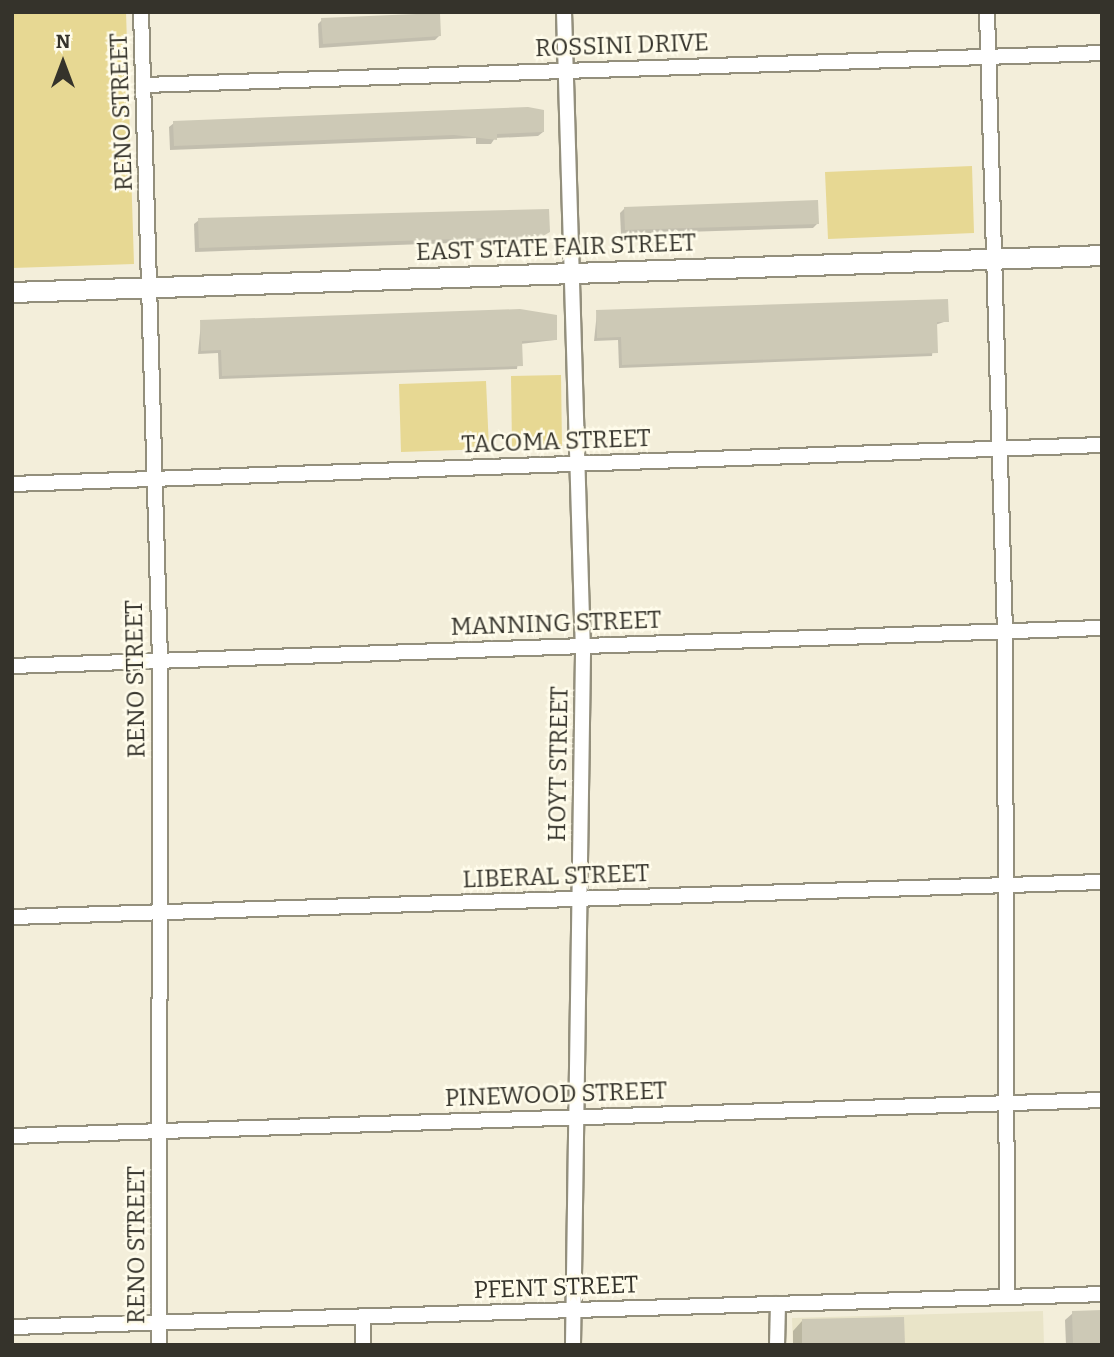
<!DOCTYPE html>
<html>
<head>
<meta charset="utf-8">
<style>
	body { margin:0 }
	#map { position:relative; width:1114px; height:1357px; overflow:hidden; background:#f3eeda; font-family:Bitter,serif }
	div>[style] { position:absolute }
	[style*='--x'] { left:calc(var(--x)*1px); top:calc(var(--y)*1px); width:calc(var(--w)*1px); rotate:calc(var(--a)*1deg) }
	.built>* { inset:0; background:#e9e4c8 }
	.green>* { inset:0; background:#e7d893 }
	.shadow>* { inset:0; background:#0003 }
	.building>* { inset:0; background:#cdc9b6 }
	.roads { filter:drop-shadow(2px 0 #938f7c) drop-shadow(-2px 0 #938f7c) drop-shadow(0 2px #938f7c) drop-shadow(0 -2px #938f7c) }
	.street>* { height:14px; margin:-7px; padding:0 7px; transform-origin:7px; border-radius:7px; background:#fff }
	.secondary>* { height:19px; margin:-9.5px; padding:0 9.5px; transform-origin:9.5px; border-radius:9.5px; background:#fff }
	span { translate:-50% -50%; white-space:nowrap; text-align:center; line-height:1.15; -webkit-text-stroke:5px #fffceb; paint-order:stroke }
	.street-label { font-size:24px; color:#35332b }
	.frame { position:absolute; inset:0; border:14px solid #35332b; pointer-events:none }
	.north { position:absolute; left:28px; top:28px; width:70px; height:70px; -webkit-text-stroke:5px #fffceb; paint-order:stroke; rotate:0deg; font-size:19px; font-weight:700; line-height:28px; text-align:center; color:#35332b }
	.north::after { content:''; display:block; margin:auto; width:24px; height:32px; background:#35332b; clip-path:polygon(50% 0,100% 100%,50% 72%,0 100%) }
</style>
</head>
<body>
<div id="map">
	<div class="built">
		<i style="clip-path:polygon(1043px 1311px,1044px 1345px,793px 1345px,792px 1318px)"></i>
	</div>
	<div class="green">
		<i style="clip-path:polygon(12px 12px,126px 12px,134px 264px,12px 268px)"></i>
		<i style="clip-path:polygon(972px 166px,974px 233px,828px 239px,825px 172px)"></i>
		<i style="clip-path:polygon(561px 375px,562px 446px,512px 447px,511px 376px)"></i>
		<i style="clip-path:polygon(486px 381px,489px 449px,401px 452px,399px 384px)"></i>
	</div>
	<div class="shadow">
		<i style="clip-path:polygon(322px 20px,440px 35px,435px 40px,319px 48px,318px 24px)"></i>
		<i style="clip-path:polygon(174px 123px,543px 132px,538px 136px,495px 138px,491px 144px,476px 144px,476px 138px,170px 150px,169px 127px)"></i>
		<i style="clip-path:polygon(625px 208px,818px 223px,813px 228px,621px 234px,620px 213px)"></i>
		<i style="clip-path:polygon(199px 220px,548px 231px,537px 240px,195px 252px,194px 224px)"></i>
		<i style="clip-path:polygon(597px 312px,947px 321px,935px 325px,932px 356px,619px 368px,618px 340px,594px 341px)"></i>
		<i style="clip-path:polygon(201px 322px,555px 340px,520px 344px,517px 369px,219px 379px,218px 353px,198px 354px)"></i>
		<i style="clip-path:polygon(1073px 1313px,1102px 1345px,1066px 1345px,1065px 1320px)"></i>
		<i style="clip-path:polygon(802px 1321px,903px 1345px,793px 1345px,793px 1331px)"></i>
	</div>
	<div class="building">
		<i style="clip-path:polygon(440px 13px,441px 36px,323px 44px,321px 18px)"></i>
		<i style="clip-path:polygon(528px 107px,544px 110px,544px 132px,497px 134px,497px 140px,454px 135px,174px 146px,173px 121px)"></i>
		<i style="clip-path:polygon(818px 200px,819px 224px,625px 230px,624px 207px)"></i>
		<i style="clip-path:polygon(549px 209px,550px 232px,543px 236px,199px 248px,198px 218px)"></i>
		<i style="clip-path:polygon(948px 299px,949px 322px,937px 322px,938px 353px,622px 365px,621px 337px,597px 338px,596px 310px)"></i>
		<i style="clip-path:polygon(520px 309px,557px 315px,557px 340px,522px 341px,523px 366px,222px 376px,221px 350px,201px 351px,200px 320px)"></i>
		<i style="clip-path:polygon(1102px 1310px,1102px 1345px,1073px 1345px,1072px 1311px)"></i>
		<i style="clip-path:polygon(904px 1317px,905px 1345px,802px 1345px,802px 1319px)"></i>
	</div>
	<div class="roads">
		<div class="street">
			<i style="--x:141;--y:12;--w:648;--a:88.32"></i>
			<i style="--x:160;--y:660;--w:685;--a:90.08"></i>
			<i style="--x:564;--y:12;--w:642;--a:88.3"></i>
			<i style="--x:583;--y:654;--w:691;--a:90.83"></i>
			<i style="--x:987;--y:12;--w:620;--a:88.34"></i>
			<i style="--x:1005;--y:632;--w:665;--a:89.83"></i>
			<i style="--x:144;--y:85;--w:959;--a:-1.91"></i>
			<i style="--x:12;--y:484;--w:1091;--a:-2.05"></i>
			<i style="--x:12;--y:666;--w:1091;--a:-2"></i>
			<i style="--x:12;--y:917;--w:1091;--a:-1.84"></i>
			<i style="--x:12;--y:1136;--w:1091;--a:-1.89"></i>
			<i style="--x:12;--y:1327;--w:1090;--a:-1.73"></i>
			<i style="--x:363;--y:1345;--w:28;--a:-90"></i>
			<i style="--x:777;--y:1345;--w:41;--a:-88.6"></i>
		</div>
		<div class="secondary">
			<i style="--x:12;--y:292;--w:1091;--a:-1.94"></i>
		</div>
	</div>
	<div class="street-label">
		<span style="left:622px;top:46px;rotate:-2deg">ROSSINI DRIVE</span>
		<span style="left:122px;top:112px;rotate:-92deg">RENO STREET</span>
		<span style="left:556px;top:248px;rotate:-2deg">EAST STATE FAIR STREET</span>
		<span style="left:556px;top:442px;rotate:-2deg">TACOMA STREET</span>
		<span style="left:556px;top:624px;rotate:-2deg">MANNING STREET</span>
		<span style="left:136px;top:679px;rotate:-91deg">RENO STREET</span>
		<span style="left:559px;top:764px;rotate:-89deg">HOYT STREET</span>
		<span style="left:556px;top:877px;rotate:-2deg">LIBERAL STREET</span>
		<span style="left:556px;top:1095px;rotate:-2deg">PINEWOOD STREET</span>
		<span style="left:137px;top:1245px;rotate:-90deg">RENO STREET</span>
		<span style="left:556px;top:1288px;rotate:-2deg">PFENT STREET</span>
	</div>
	<div class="frame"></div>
	<div class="north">N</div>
</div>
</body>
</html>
